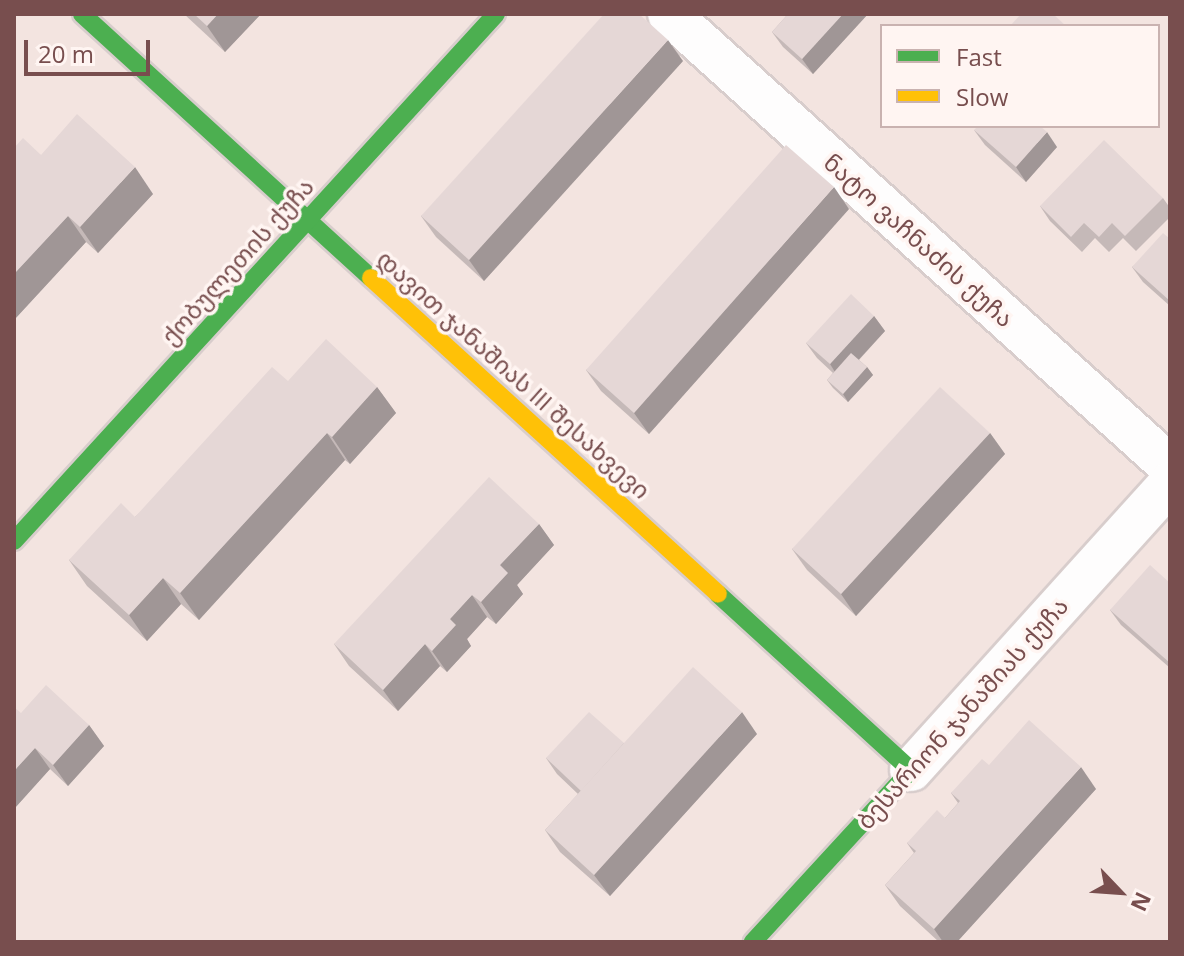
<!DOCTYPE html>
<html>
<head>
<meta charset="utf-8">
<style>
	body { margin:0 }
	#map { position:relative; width:1184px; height:956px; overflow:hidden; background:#f8f1ef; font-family:"Open Sans","Noto Sans Georgian",sans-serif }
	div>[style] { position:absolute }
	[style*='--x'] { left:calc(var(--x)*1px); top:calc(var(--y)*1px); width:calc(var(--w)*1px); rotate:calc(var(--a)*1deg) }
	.residential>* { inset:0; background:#f3e4e0 }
	.roads { filter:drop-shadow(2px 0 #d8cdcc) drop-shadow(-2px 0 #d8cdcc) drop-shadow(0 2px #d8cdcc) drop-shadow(0 -2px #d8cdcc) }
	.street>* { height:42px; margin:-21px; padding:0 21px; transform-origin:21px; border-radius:21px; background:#fefdfd }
	.fast>* { height:18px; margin:-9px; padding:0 9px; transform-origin:9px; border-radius:9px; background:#4caf50 }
	.slow>* { height:18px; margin:-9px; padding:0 9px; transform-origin:9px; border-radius:9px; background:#ffc107 }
	.wall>* { inset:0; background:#c5b9b8 }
	.shaded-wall>* { inset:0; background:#a09696 }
	.building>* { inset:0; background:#e5d7d6 }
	span { translate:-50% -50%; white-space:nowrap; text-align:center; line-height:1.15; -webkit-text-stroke:7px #fff5f2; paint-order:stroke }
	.street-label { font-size:24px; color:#784e4e }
	.frame { position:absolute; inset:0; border:16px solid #784e4e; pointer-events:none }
	.legend { position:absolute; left:880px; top:24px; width:280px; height:104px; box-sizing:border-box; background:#fff5f2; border:2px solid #c9b2b0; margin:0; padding:10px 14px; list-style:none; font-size:24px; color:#784e4e }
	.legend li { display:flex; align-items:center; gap:16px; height:40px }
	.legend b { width:40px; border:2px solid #c9b2b0 }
	.north { position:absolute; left:1080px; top:852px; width:80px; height:80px; -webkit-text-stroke:6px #fff5f2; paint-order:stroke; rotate:115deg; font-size:22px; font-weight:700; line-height:32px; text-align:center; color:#784e4e }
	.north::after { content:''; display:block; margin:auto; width:28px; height:36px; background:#784e4e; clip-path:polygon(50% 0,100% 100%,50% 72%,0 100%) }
	.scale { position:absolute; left:24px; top:40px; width:126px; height:36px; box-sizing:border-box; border:4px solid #784e4e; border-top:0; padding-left:10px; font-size:24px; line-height:28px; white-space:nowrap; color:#784e4e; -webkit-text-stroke:6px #fff5f2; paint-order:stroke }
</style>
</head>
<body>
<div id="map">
	<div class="residential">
		<i style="clip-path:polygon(evenodd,14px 14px,1170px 14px,1170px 942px,14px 942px,14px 14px,882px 26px,1158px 26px,1158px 126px,882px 126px,882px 26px)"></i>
	</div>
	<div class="roads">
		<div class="street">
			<i style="--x:669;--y:14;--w:675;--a:42.06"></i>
			<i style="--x:911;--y:770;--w:387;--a:-47.9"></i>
		</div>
		<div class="fast">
			<i style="--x:82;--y:14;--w:391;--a:42.4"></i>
			<i style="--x:14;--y:541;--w:714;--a:-47.55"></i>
			<i style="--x:718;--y:594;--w:261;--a:42.4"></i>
			<i style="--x:911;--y:770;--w:234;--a:132.6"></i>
		</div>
		<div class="slow">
			<i style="--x:371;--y:278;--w:469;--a:42.3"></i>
		</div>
	</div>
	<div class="wall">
		<i style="clip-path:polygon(184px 14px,261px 14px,225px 52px)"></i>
		<i style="clip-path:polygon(788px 14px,868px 14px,813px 74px,783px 47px,772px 32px)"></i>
		<i style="clip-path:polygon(683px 61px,484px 281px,436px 237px,421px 216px)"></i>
		<i style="clip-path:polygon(974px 130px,1057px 147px,1026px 182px,985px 145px)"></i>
		<i style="clip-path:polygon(14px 148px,41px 155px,153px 194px,98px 253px,86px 242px,14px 320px)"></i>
		<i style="clip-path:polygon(1163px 198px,1170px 208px,1170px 217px,1136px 251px,1123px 238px,1109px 252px,1095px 238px,1082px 252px,1050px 221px,1040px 206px)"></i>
		<i style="clip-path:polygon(849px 209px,649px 434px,601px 391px,586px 370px)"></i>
		<i style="clip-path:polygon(1170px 239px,1170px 306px,1143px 282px,1132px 267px)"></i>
		<i style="clip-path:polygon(874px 316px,885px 331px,859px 360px,867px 367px,873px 375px,848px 402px,833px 388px,827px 380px,833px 373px,817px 358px,806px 343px)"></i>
		<i style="clip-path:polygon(288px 381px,377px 387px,396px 413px,350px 464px,345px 460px,199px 620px,181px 604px,147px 641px,87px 586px,69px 560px,135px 517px)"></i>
		<i style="clip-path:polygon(990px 433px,1005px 454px,856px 616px,807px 570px,792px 549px)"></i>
		<i style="clip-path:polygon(539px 524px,554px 545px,517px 585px,523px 594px,496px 624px,487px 617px,467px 639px,471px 646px,447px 672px,440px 666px,398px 711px,349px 666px,334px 644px)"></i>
		<i style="clip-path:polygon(1170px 583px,1170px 668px,1121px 625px,1110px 610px)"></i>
		<i style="clip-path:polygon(21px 713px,89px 725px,104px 746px,68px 786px,50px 769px,14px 809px)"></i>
		<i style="clip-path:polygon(757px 734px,610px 896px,560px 852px,545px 830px,578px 794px,557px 774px,546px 758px,624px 743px)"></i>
		<i style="clip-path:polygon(989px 765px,1096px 789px,957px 942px,939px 942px,900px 906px,885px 885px,914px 853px,907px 843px,945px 818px,958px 803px,951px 793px)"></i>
	</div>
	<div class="shaded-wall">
		<i style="clip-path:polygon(218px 14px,261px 14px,225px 52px,207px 26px)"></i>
		<i style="clip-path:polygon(843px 14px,868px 14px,813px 74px,802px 59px)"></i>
		<i style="clip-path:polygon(668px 40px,683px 61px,484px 281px,469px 260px)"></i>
		<i style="clip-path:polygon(1047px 132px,1057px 147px,1026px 182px,1016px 167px)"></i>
		<i style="clip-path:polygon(135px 167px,153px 194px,98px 253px,80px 227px)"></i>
		<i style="clip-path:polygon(834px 187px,849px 209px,649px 434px,634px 413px)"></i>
		<i style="clip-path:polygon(68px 216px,86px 242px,14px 320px,14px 274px)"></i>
		<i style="clip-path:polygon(874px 316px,885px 331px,840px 380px,830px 364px)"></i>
		<i style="clip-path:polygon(867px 367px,873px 375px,848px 402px,843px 394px)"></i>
		<i style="clip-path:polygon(377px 387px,396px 413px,350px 464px,332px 437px)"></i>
		<i style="clip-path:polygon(327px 433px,345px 460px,199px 620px,180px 593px)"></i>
		<i style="clip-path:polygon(990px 433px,1005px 454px,856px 616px,841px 594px)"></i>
		<i style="clip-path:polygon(539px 524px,554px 545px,517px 585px,523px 594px,496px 624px,481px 602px,500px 565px)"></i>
		<i style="clip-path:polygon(163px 578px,181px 604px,147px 641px,129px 615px)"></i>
		<i style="clip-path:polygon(472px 595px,487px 617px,467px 639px,471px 646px,447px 672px,432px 651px,450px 619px)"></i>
		<i style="clip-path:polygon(425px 644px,440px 666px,398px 711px,383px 690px)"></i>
		<i style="clip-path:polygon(742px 712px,757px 734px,610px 896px,594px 875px)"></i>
		<i style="clip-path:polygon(89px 725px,104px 746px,68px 786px,53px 765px)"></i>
		<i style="clip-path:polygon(35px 748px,50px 769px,14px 809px,14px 771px)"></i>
		<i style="clip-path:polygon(1081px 767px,1096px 789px,957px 942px,943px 942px,934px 929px)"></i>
	</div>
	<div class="building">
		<i style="clip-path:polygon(194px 14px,218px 14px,207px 26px)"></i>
		<i style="clip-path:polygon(604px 14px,639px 14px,668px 40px,469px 260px,421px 216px)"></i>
		<i style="clip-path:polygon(788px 14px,843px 14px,802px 59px,772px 32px)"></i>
		<i style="clip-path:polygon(1021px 14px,1053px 14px,1066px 26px,1010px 26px)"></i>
		<i style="clip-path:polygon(77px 114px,135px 167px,80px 227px,68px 216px,14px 274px,14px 148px,23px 138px,41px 155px)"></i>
		<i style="clip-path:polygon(978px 126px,1040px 126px,1047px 132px,1016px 167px,974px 130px)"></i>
		<i style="clip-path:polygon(1104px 140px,1163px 198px,1125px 236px,1112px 223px,1099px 237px,1084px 223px,1071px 237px,1040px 206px)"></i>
		<i style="clip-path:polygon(786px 145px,834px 187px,634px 413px,586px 370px)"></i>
		<i style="clip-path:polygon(1163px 233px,1170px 239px,1170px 301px,1132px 267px)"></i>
		<i style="clip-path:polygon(851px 294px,874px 316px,830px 364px,806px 343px)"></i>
		<i style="clip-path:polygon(326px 339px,377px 387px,332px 437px,327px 433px,180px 593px,163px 578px,129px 615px,69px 560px,121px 503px,135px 517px,272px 367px,288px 381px)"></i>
		<i style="clip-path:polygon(851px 353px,867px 367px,843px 394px,827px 380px)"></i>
		<i style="clip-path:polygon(940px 387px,990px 433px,841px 594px,792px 549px)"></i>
		<i style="clip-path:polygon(489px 477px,539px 524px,500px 565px,508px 573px,481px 602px,472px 595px,450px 619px,456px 625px,432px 651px,425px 644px,383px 690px,334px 644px)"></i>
		<i style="clip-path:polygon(1150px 565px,1170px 583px,1170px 663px,1110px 610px)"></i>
		<i style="clip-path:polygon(693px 667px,742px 712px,594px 875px,545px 830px)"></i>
		<i style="clip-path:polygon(46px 685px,89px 725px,53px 765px,35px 748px,14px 771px,14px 707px,21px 713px)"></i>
		<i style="clip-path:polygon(589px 712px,624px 743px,581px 791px,546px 758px)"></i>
		<i style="clip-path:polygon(1029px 720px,1081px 767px,934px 929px,885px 885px,916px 851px,907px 843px,937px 810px,945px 818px,960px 801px,951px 793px,982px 759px,989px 765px)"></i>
	</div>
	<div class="street-label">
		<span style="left:919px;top:240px;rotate:42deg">ნატო ვაჩნაძის ქუჩა</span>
		<span style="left:237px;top:261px;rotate:-48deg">ქობულეთის ქუჩა</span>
		<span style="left:514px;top:374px;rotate:42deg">დავით ჯანაშიას III შესახვევი</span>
		<span style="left:962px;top:713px;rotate:-48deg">ბესარიონ ჯანაშიას ქუჩა</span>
	</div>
	<div class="frame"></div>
	<ul class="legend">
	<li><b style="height:10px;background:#4caf50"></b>Fast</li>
	<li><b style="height:10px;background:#ffc107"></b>Slow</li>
	</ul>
	<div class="north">N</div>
	<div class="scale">20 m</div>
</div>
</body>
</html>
